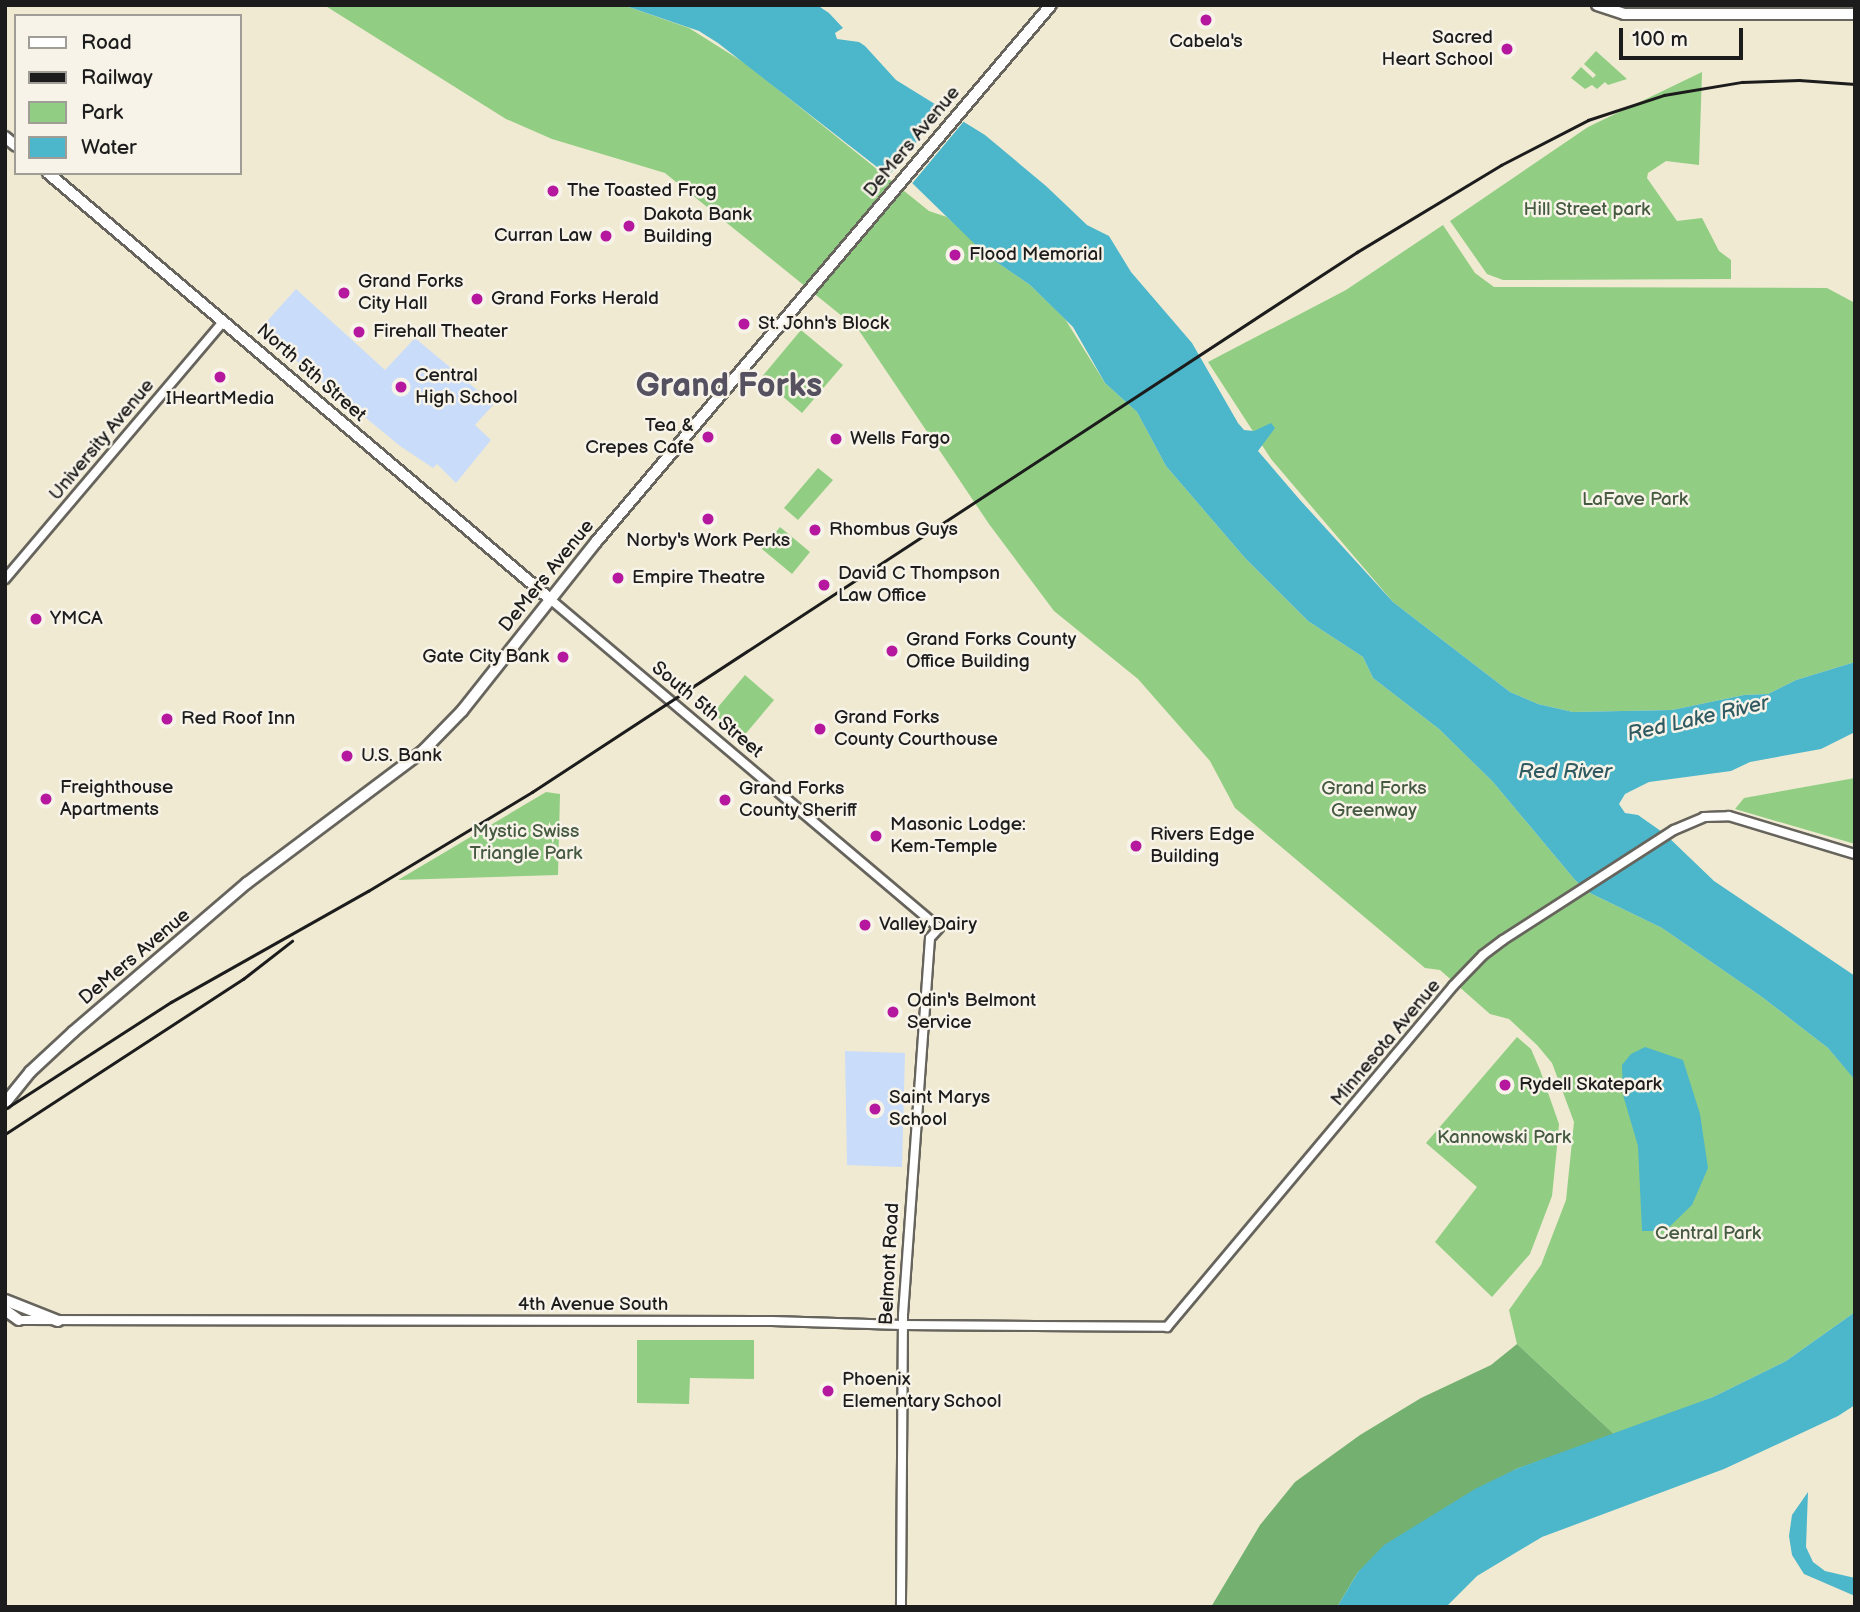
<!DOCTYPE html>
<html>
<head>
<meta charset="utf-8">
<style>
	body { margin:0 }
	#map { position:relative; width:1860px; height:1612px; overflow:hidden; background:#f0ead3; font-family:"Balsamiq Sans",sans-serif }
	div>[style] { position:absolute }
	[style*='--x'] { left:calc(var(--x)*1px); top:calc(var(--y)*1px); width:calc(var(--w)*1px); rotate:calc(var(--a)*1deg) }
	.built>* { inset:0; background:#c9dcf9 }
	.green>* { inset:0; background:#91ce83 }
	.forest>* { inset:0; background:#74b171 }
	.water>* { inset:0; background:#4cb6ca }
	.pier>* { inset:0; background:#f0ead3 }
	.roads { filter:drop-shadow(2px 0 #66645c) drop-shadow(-2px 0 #66645c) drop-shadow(0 2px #66645c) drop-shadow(0 -2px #66645c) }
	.minor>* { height:8px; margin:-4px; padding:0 4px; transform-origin:4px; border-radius:4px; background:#fff }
	.major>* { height:10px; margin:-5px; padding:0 5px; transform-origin:5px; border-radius:5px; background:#fff }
	.rail>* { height:2.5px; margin:-1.25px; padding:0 1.25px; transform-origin:1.25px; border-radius:1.25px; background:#1c1c1c }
	.dots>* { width:19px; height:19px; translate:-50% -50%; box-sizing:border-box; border:4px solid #f7f3e8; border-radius:50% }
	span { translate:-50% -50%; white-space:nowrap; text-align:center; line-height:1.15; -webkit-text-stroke:5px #f7f3e8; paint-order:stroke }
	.poi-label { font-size:19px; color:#1c1c1c }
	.right { translate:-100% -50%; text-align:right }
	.left { translate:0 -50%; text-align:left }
	.street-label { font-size:19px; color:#1c1c1c }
	.park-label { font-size:19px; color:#455a40 }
	.water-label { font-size:21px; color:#2f5a62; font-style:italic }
	.town-label { font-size:33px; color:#555161; font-weight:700 }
	.frame { position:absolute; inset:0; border:7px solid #1c1c1c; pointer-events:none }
	.legend { position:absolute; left:14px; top:14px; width:228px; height:161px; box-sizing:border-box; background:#f7f3e8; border:2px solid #9f9d96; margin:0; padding:9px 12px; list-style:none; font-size:21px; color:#1c1c1c }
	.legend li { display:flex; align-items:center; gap:14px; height:35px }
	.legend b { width:35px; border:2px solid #9f9d96 }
	.scale { position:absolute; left:1619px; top:28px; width:124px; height:32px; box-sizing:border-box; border:4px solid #1c1c1c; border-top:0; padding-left:9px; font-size:21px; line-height:24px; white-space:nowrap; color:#1c1c1c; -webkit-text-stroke:5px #f7f3e8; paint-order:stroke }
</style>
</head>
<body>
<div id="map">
	<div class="built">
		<i style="clip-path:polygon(296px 289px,385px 370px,415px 338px,494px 404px,475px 425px,491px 440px,456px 483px,437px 464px,433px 468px,400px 446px,259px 330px)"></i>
		<i style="clip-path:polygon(845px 1051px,905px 1053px,902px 1167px,847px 1165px)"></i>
	</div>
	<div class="green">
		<i style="clip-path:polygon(324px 5px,623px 5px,689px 28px,746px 64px,929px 211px,947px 217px,994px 260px,1030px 285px,1065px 319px,1105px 383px,1137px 412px,1166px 466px,1245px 558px,1308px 621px,1363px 657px,1373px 678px,1439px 729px,1493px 782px,1575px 880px,1590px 893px,1662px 928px,1762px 997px,1828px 1048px,1853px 1077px,1855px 1312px,1786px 1361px,1713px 1397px,1615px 1435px,1517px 1344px,1509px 1310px,1541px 1265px,1566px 1200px,1574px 1122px,1552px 1063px,1537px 1045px,1509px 1019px,1490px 1014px,1440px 970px,1425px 968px,1235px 808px,1210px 761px,1138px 679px,1054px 611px,989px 524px,858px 329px,665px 173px,552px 139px,506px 119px)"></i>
		<i style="clip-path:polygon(1596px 51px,1627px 79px,1608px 85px,1605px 82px,1597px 89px,1592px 85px,1585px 89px,1571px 78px,1581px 67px,1593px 78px,1596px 75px,1584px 64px)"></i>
		<i style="clip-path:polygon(1702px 72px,1699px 165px,1666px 161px,1648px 173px,1647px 178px,1677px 221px,1702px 218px,1719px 251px,1731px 260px,1731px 279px,1503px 280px,1487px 274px,1450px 221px,1588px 127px)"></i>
		<i style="clip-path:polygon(1443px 225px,1475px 273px,1494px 287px,1827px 288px,1855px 303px,1855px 662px,1796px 680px,1768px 694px,1744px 695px,1672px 710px,1573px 712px,1538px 704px,1510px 692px,1393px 602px,1271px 459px,1208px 362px,1346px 290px)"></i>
		<i style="clip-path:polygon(801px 330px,843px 365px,802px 413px,761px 378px)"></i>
		<i style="clip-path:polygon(818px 468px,833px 480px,798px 520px,784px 508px)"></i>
		<i style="clip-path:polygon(780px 527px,810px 552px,792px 574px,762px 549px)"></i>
		<i style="clip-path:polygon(745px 675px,774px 700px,742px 738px,713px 713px)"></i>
		<i style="clip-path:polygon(1855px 778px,1855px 844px,1735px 809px,1744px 798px)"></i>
		<i style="clip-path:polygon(546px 792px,560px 794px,558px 875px,398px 880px)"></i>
		<i style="clip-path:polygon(1517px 1037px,1531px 1049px,1540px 1070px,1559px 1124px,1557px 1147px,1552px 1196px,1530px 1254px,1492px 1297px,1435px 1242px,1477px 1187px,1426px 1143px)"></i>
		<i style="clip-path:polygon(637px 1340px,754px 1340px,754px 1379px,690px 1378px,689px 1404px,637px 1403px)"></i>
	</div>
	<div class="forest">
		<i style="clip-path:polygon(1517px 1344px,1615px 1435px,1516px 1469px,1358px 1572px,1337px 1607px,1211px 1607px,1260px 1525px,1295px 1482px,1360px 1435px,1421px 1398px,1491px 1365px)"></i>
	</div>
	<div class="water">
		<i style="clip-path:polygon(623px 5px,817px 5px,829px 13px,843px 28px,835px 33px,837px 39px,859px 42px,865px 46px,896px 80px,985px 135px,1046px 186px,1087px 225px,1109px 236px,1131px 272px,1192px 343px,1238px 423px,1244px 430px,1254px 431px,1271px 423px,1275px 428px,1258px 451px,1300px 500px,1393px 602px,1510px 692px,1538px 704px,1573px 712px,1672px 710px,1744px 695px,1768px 694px,1796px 680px,1855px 662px,1855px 732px,1821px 749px,1750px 762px,1731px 771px,1649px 782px,1625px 794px,1619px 804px,1625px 813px,1638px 815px,1665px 834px,1714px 881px,1855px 976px,1855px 1080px,1828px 1048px,1762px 997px,1662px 928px,1590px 893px,1575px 880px,1493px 782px,1439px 729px,1373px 678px,1363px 657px,1308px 621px,1245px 558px,1166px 466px,1137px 412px,1105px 383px,1073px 327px,1030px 285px,985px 254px,910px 181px,877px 167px,718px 43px,699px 31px)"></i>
		<i style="clip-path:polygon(1645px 1047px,1683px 1060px,1700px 1114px,1708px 1168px,1692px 1205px,1665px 1231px,1642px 1231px,1638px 1146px,1623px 1095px,1622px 1065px,1631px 1054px)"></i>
		<i style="clip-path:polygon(1855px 1312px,1855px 1405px,1838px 1416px,1724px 1469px,1542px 1537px,1477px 1576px,1446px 1607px,1337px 1607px,1358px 1572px,1384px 1545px,1475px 1489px,1516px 1469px,1713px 1397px,1786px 1361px)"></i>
		<i style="clip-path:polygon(1808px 1492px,1806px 1547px,1813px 1562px,1825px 1571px,1855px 1578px,1855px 1596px,1804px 1574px,1792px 1555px,1789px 1536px,1792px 1515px)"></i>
	</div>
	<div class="pier">
		<i style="clip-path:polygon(945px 108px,965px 120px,910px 186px,888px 176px)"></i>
	</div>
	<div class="roads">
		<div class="minor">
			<i style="--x:5;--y:579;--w:338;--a:-49.7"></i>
			<i style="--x:550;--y:599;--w:509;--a:40.22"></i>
			<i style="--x:939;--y:928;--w:13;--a:132"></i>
			<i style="--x:930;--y:938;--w:378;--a:94.1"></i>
			<i style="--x:903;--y:1315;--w:292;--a:90.4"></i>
			<i style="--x:19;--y:1320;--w:753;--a:0.08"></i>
			<i style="--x:772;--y:1321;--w:130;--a:1.8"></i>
			<i style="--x:902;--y:1325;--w:265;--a:0.4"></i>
			<i style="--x:1167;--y:1327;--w:445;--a:-50"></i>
			<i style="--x:1453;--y:986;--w:43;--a:-45.9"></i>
			<i style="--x:1483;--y:955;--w:25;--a:-37"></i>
			<i style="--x:1503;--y:940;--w:203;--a:-32.8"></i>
			<i style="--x:1674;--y:830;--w:33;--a:-23"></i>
			<i style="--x:1704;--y:817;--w:25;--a:-2"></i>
			<i style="--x:1729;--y:816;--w:132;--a:16.8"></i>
		</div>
		<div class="major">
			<i style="--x:1597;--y:5;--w:28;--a:18"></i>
			<i style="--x:1624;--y:14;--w:231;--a:0"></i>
			<i style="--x:5;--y:137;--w:14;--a:39"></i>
			<i style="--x:48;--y:173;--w:658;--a:40.32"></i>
			<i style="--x:5;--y:1103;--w:40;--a:-51"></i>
			<i style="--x:30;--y:1072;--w:59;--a:-42.9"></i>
			<i style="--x:73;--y:1032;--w:229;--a:-40.6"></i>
			<i style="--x:247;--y:883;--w:220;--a:-36.9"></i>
			<i style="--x:423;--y:751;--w:56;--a:-45.7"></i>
			<i style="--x:462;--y:711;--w:216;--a:-51.6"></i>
			<i style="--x:596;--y:542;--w:704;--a:-49.73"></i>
			<i style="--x:5;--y:1300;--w:57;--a:21.6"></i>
			<i style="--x:5;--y:1310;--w:17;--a:36"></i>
		</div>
	</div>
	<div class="rail">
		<i style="--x:5;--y:1109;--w:197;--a:-32.8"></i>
		<i style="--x:171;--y:1002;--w:226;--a:-29.4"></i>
		<i style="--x:368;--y:891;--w:192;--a:-31.1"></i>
		<i style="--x:532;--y:792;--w:986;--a:-33.21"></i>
		<i style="--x:1357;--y:252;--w:168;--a:-31.1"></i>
		<i style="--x:1501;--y:165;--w:98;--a:-27.3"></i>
		<i style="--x:1588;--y:120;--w:80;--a:-18.2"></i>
		<i style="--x:1664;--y:95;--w:79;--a:-9.5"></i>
		<i style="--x:1742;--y:82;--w:57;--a:-2"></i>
		<i style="--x:1799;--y:80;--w:56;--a:4.1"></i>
		<i style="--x:5;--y:1134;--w:284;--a:-33.1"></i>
		<i style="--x:243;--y:979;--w:62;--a:-37.8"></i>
	</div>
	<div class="dots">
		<i style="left:1206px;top:20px;background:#b5179e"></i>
		<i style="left:1507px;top:49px;background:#b5179e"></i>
		<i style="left:553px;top:191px;background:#b5179e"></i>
		<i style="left:629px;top:226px;background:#b5179e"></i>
		<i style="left:606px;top:236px;background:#b5179e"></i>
		<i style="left:955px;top:255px;background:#b5179e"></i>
		<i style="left:344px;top:293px;background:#b5179e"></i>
		<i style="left:477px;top:299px;background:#b5179e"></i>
		<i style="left:744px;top:324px;background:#b5179e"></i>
		<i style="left:359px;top:332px;background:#b5179e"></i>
		<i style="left:220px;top:377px;background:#b5179e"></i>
		<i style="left:401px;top:387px;background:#b5179e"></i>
		<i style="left:708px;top:437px;background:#b5179e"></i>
		<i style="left:836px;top:439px;background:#b5179e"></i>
		<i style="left:708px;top:519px;background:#b5179e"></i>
		<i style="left:815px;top:530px;background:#b5179e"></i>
		<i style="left:618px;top:578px;background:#b5179e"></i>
		<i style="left:824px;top:585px;background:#b5179e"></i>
		<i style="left:36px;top:619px;background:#b5179e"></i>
		<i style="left:892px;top:651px;background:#b5179e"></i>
		<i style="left:563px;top:657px;background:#b5179e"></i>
		<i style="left:167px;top:719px;background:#b5179e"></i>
		<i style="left:820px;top:729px;background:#b5179e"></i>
		<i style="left:347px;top:756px;background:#b5179e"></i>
		<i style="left:46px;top:799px;background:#b5179e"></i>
		<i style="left:725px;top:800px;background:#b5179e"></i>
		<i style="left:876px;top:836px;background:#b5179e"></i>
		<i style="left:1136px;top:846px;background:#b5179e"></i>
		<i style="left:865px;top:925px;background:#b5179e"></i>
		<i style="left:893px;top:1012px;background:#b5179e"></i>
		<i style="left:1505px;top:1085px;background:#b5179e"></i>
		<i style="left:875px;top:1109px;background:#b5179e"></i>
		<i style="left:828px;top:1391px;background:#b5179e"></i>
	</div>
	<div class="poi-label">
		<span class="right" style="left:1493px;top:49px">Sacred<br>Heart School</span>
		<span style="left:1206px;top:42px">Cabela's</span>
		<span class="left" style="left:567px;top:191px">The Toasted Frog</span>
		<span class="left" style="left:643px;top:226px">Dakota Bank<br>Building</span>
		<span class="right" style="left:592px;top:236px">Curran Law</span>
		<span class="left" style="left:969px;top:255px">Flood Memorial</span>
		<span class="left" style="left:358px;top:293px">Grand Forks<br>City Hall</span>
		<span class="left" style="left:491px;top:299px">Grand Forks Herald</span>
		<span class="left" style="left:758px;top:324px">St. John's Block</span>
		<span class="left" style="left:373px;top:332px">Firehall Theater</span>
		<span class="left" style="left:415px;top:387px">Central<br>High School</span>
		<span style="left:220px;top:399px">IHeartMedia</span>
		<span class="right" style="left:694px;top:437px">Tea &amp;<br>Crepes Cafe</span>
		<span class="left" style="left:850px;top:439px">Wells Fargo</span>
		<span class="left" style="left:829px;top:530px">Rhombus Guys</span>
		<span style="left:708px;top:541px">Norby's Work Perks</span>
		<span class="left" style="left:838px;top:585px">David C Thompson<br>Law Office</span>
		<span class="left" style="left:632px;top:578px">Empire Theatre</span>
		<span class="left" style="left:50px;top:619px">YMCA</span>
		<span class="left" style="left:906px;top:651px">Grand Forks County<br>Office Building</span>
		<span class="right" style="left:549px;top:657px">Gate City Bank</span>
		<span class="left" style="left:834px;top:729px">Grand Forks<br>County Courthouse</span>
		<span class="left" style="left:181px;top:719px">Red Roof Inn</span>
		<span class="left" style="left:361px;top:756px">U.S. Bank</span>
		<span class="left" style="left:60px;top:799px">Freighthouse<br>Apartments</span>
		<span class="left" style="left:739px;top:800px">Grand Forks<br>County Sheriff</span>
		<span class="left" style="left:890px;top:836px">Masonic Lodge:<br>Kem-Temple</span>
		<span class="left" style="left:1150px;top:846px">Rivers Edge<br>Building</span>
		<span class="left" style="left:879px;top:925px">Valley Dairy</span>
		<span class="left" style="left:907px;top:1012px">Odin's Belmont<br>Service</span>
		<span class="left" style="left:1519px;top:1085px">Rydell Skatepark</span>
		<span class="left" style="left:889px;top:1109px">Saint Marys<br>School</span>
		<span class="left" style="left:842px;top:1391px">Phoenix<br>Elementary School</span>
	</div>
	<div class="street-label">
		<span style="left:912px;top:142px;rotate:-50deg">DeMers Avenue</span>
		<span style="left:311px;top:373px;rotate:41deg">North 5th Street</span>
		<span style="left:102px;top:440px;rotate:-50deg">University Avenue</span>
		<span style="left:547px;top:576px;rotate:-51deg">DeMers Avenue</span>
		<span style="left:707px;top:710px;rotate:40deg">South 5th Street</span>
		<span style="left:135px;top:957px;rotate:-40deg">DeMers Avenue</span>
		<span style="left:1386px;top:1043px;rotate:-50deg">Minnesota Avenue</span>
		<span style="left:890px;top:1264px;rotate:-87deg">Belmont Road</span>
		<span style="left:593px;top:1305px">4th Avenue South</span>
	</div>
	<div class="park-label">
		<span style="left:1587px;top:210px">Hill Street park</span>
		<span style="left:1635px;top:500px">LaFave Park</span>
		<span style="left:1374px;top:800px">Grand Forks<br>Greenway</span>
		<span style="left:526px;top:843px">Mystic Swiss<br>Triangle Park</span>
		<span style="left:1504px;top:1138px">Kannowski Park</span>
		<span style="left:1708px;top:1234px">Central Park</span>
	</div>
	<div class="water-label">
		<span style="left:1698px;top:719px;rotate:-13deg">Red Lake River</span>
		<span style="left:1565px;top:772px">Red River</span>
	</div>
	<div class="town-label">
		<span style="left:729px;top:387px">Grand Forks</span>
	</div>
	<div class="frame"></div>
	<ul class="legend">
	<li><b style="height:9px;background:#fff"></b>Road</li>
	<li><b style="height:9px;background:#1c1c1c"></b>Railway</li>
	<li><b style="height:19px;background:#91ce83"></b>Park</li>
	<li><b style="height:19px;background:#4cb6ca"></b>Water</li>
	</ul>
	<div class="scale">100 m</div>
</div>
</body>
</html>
